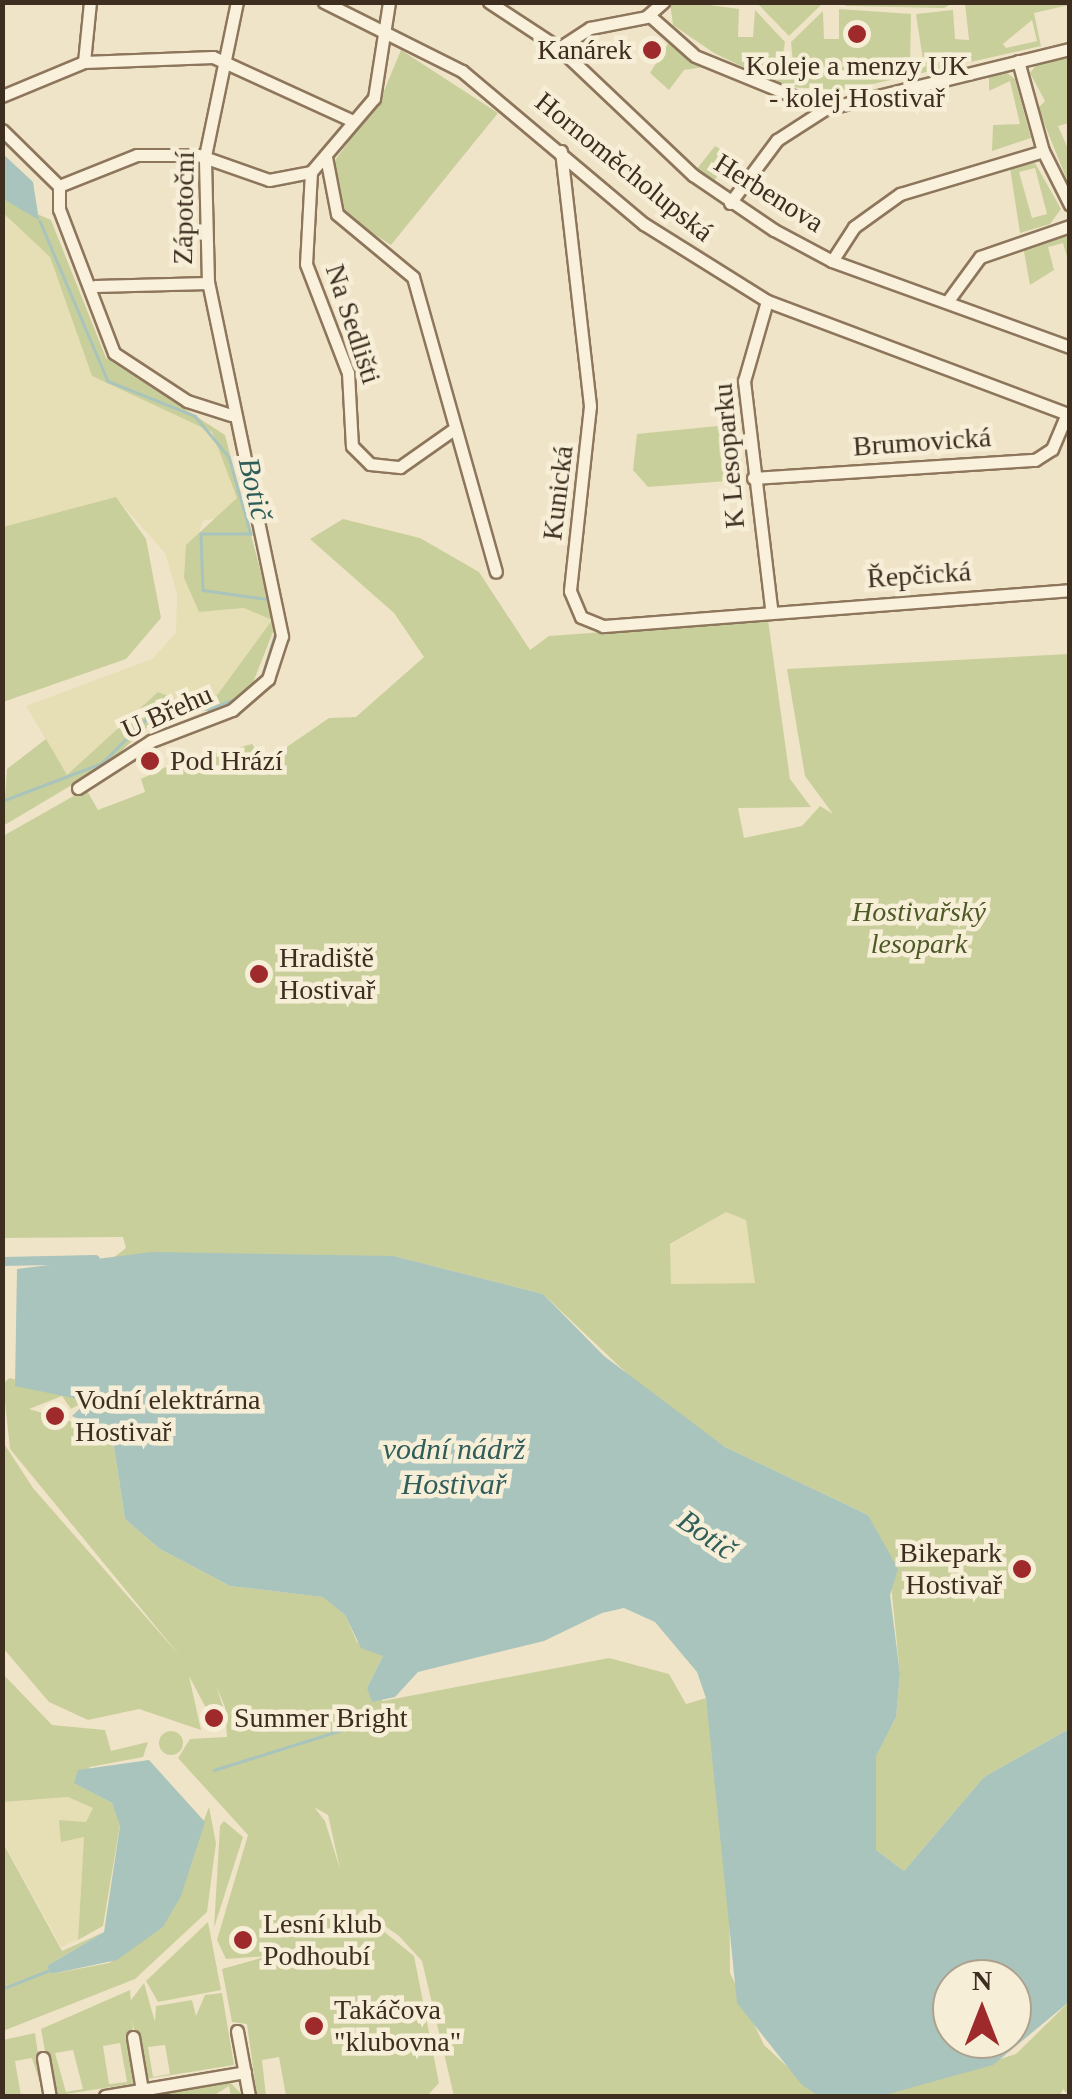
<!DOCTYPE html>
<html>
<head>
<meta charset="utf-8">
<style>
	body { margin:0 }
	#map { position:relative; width:1072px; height:2099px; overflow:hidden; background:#f0e4c8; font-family:Georgia,serif }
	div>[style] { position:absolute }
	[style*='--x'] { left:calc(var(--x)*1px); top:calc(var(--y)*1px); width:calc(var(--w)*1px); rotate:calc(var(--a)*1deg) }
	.farmland>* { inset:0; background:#e6deb5 }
	.green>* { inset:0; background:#c9cf9b }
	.round { border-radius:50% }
	.water>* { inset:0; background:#a9c4bc }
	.stream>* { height:2.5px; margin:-1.25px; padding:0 1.25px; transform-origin:1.25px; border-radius:1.25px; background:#a9c4bc }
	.canal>* { height:9px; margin:-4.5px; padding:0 4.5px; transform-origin:4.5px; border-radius:4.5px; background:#a9c4bc }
	.roads { filter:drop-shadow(2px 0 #8d765c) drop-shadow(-2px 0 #8d765c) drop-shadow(0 2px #8d765c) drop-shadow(0 -2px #8d765c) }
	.minor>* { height:11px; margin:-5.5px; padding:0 5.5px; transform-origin:5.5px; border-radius:5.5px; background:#faf1dc }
	.dots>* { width:28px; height:28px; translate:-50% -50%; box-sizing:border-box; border:5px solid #f7eed8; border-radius:50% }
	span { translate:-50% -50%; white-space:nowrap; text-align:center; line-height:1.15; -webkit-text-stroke:9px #f7eed8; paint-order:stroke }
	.poi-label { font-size:28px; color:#3d2e20 }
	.right { translate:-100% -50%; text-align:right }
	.left { translate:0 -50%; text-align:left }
	.street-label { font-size:28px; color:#3d2e20 }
	.park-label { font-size:28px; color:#4d5a26; font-style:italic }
	.water-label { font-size:30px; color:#2f5d5a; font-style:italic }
	.frame { position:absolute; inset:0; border:5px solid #3d2e20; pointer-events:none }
	.north { position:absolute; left:932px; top:1959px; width:100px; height:100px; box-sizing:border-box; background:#f7eed8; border:2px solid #ada18e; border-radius:50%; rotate:0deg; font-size:28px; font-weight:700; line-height:40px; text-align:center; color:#3d2e20 }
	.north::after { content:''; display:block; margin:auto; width:35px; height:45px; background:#9e2a2b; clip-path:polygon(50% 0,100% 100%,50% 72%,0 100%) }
</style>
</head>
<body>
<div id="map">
	<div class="farmland">
		<i style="clip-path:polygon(2px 213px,50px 257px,92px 376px,212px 431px,237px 498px,228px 515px,203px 521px,184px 578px,199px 612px,244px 608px,272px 620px,218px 694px,189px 704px,158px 693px,67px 776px,26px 706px,152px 659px,176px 633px,177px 594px,165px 553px,116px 498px,3px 527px)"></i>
		<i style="clip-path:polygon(726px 1212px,746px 1220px,756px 1283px,671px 1284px,670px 1245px)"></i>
		<i style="clip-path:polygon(68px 1797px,95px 1809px,86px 1822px,60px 1820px,84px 1838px,78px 1940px,61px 1947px,3px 1841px,2px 1802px)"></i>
	</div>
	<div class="green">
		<i style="clip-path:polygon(evenodd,695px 3px,739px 9px,738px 37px,753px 37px,755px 10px,785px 42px,780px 73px,794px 74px,791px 42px,823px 11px,824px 39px,839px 39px,839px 9px,911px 14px,910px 69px,924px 67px,916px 14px,953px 10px,955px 39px,969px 40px,965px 3px,1069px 5px,1034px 13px,1041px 46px,846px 90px,785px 87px,714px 53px,673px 25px,670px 3px,695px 3px,1032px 20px,1037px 41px,1006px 48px,1003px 44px,1032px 20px)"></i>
		<i style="clip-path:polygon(757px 3px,823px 3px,789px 36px)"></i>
		<i style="clip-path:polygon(843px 3px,882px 5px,953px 3px,944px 8px,846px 6px)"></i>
		<i style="clip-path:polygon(669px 42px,704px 67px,684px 70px,669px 90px,650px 73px)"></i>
		<i style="clip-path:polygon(401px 50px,498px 113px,391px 245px,342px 213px,330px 167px,381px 98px)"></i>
		<i style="clip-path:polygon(1041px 59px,1069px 59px,1069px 123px,1058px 126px,1069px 151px,1067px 180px,1038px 108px,1045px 101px,1030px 73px)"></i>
		<i style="clip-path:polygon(1003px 70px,1015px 79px,1031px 138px,992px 151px,993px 125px,1020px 124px,1010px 81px,989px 91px,989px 72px)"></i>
		<i style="clip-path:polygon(715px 146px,730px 155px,713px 183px,696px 170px)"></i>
		<i style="clip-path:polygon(evenodd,1035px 163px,1061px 209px,1050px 224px,1020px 233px,1010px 168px,1035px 163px,1035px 168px,1047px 214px,1032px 218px,1019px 172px,1035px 168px)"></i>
		<i style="clip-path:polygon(2px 199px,51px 220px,106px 358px,225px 435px,275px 627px,250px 690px,234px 702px,153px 722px,107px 764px,3px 826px,7px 769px,46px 739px,67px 775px,158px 692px,189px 704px,218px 694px,272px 620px,244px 608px,199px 612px,184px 578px,186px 545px,237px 498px,212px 432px,92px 376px,50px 257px,3px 213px)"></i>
		<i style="clip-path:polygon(1069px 236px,1069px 264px,1063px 243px,1048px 247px,1054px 270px,1030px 285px,1023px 246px)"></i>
		<i style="clip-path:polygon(738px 424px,729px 433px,742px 461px,727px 481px,648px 487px,633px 470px,637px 434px)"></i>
		<i style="clip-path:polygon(116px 497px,146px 539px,161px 618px,126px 659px,3px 702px,3px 527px)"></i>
		<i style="clip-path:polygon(evenodd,343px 519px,420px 538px,479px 572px,530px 650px,549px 636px,768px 620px,790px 779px,811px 807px,738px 808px,744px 838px,802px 826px,820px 806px,833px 814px,805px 776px,787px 669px,1069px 654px,1069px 1729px,984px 1777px,904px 1871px,876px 1850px,876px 1755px,896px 1717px,900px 1674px,891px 1585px,868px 1515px,725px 1447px,638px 1384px,543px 1294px,394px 1256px,112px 1259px,126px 1248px,123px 1237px,2px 1238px,3px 836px,86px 789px,98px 810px,145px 792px,141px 779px,166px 767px,252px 744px,265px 762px,329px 718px,356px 717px,424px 657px,394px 613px,310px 539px,343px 519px,726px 1212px,746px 1220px,755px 1283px,671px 1284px,670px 1244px,726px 1212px)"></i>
		<i style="clip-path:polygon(evenodd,10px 1378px,88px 1400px,71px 1409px,62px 1396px,29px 1409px,112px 1434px,125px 1519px,160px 1549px,230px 1586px,324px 1597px,345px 1615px,357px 1642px,383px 1656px,367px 1688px,383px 1701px,609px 1658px,669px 1674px,686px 1704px,706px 1698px,729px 1854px,730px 1973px,764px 2045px,819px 2096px,454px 2096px,422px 1961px,399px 1936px,362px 1910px,337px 1936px,366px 1917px,414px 1956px,439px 2083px,427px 2096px,286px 2096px,279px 2057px,262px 2060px,266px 2096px,257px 2096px,247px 2024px,232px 2022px,222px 1969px,268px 1956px,226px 1959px,217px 1940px,248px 1835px,178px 1758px,190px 1739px,227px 1737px,225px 1707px,216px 1686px,223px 1707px,206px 1708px,189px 1676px,201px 1730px,139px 1709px,88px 1720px,49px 1702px,3px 1648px,3px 1442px,33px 1488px,180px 1656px,10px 1449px,3px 1383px,10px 1378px,314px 1807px,328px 1815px,340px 1869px,325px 1821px,314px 1807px)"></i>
		<i style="clip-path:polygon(2px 1673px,52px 1725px,105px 1730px,111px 1751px,148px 1742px,143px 1757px,90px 1767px,75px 1783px,112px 1803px,120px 1825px,103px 1926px,78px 1940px,84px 1837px,61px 1842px,59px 1820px,86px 1822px,93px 1808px,68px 1797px,3px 1802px)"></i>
		<i class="round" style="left:159px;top:1731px;width:24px;height:24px"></i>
		<i style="clip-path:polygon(209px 1807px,216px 1843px,207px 1912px,135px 1979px,3px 2031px,2px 1841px,62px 1951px,104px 1932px,47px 1966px,51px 1974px,109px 1963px,163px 1927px)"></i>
		<i style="clip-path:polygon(224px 1821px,243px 1837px,214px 1928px,220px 1826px)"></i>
		<i style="clip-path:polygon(208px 1922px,221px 1990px,158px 2002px,146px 1981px)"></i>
		<i style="clip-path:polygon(evenodd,144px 1983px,155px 2022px,156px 2006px,192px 2000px,196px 2016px,205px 1995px,222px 1993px,234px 2065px,146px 2079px,128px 2004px,144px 1983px,165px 2045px,170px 2074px,153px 2077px,148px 2047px,165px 2045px)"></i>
		<i style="clip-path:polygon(evenodd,130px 1990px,137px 2083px,53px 2096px,41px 2029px,130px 1990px,120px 2043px,127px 2082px,109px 2084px,103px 2046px,120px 2043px,130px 1990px,73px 2050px,83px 2089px,66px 2092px,55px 2053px,73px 2050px)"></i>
		<i style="clip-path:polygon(1069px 2002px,1069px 2096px,1063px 2089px,1060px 2096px,881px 2096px,1016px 2054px)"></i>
		<i style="clip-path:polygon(35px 2033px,44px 2096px,32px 2058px,15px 2061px,21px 2096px,3px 2096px,3px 2040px)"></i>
		<i style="clip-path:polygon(230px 2082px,243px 2096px,231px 2096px,229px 2086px,213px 2096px,145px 2096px)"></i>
	</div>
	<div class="water">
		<i style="clip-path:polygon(2px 153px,33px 182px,39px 220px,3px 199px)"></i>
		<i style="clip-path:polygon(evenodd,152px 1252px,394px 1256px,543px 1294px,604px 1356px,725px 1447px,868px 1515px,898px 1569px,890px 1595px,900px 1674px,896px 1717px,876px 1756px,876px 1850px,904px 1871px,984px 1777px,1069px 1729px,1069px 2002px,993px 2065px,881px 2096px,819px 2096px,802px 2085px,737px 2003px,706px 1698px,697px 1672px,655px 1622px,624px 1608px,602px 1613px,544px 1641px,418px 1672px,395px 1697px,372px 1702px,367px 1688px,383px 1656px,361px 1648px,345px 1615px,323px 1597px,230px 1586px,160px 1549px,125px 1519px,112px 1434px,72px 1416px,88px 1401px,15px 1386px,17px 1269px,152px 1252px,952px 1979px,1012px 1979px,1012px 2039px,952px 2039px,952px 1979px)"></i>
		<i style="clip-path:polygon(149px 1760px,205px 1822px,181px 1896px,163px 1927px,117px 1960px,51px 1974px,47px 1966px,104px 1932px,120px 1826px,112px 1803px,74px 1783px,78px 1770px)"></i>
	</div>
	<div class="stream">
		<i style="--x:40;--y:221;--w:174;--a:67"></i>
		<i style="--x:108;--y:381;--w:94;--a:21.9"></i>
		<i style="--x:195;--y:416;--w:53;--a:50.3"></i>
		<i style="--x:229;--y:457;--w:80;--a:74.1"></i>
		<i style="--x:251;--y:534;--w:50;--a:180"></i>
		<i style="--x:201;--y:534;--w:56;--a:88"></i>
		<i style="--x:203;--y:590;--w:65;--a:8"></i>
		<i style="--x:2;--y:801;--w:107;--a:-20.8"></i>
		<i style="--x:102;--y:763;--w:83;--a:-45"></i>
		<i style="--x:161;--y:704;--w:48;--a:5.9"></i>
		<i style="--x:209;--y:709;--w:28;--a:-21"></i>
		<i style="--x:235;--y:699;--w:35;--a:-40"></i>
		<i style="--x:262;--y:676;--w:44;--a:-72.8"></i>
		<i style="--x:214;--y:1770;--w:164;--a:-17.4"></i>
		<i style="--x:2;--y:1989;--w:54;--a:-21.8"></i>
	</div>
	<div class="canal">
		<i style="--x:2;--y:1261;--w:93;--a:-1.2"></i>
	</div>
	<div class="roads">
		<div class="minor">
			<i style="--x:324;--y:2;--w:154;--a:26.6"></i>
			<i style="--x:462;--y:71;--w:238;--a:40.1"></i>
			<i style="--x:644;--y:224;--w:145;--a:32"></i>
			<i style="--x:767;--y:301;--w:324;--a:20.6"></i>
			<i style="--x:489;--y:2;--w:84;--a:33.3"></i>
			<i style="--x:559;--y:48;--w:185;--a:43.5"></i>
			<i style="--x:693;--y:175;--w:98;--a:34.2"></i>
			<i style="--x:774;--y:230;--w:66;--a:28.1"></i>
			<i style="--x:832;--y:261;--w:253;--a:19.9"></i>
			<i style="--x:650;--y:16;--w:57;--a:41.5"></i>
			<i style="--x:559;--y:48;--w:37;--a:-33"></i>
			<i style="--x:590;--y:28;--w:57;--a:-11.1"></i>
			<i style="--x:646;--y:17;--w:23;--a:-41"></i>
			<i style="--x:695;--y:56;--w:140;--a:22.2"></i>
			<i style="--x:1018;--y:61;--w:93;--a:74.5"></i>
			<i style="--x:1043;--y:151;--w:60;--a:63.4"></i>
			<i style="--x:84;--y:62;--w:60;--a:-84.3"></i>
			<i style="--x:2;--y:96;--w:89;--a:-22.5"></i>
			<i style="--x:84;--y:62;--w:129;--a:-2.2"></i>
			<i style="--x:213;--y:57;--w:154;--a:24.6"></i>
			<i style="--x:2;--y:130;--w:80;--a:44.5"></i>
			<i style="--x:59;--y:186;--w:23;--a:90"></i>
			<i style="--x:59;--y:209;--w:154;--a:69.1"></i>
			<i style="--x:114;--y:353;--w:87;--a:33.3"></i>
			<i style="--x:187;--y:401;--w:46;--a:17.7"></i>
			<i style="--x:561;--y:151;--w:257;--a:83.5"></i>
			<i style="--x:590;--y:406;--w:186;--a:96.2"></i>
			<i style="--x:570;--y:591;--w:28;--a:67"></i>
			<i style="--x:581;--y:617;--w:24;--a:22"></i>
			<i style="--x:603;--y:626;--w:468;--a:-4.4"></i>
			<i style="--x:326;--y:157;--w:58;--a:79.1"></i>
			<i style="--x:337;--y:214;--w:99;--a:39.7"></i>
			<i style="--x:413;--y:277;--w:306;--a:74.3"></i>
			<i style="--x:311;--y:172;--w:92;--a:93.1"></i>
			<i style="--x:306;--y:264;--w:117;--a:68.9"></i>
			<i style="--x:348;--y:373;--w:73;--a:86.9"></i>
			<i style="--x:352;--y:446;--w:25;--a:45"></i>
			<i style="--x:370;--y:464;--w:30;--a:6"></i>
			<i style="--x:400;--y:467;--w:66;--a:-35.1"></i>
			<i style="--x:59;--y:186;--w:84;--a:-21.7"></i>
			<i style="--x:137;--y:155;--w:61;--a:0"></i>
			<i style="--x:198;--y:155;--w:75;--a:19.4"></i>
			<i style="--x:269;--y:180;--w:43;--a:-10.8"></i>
			<i style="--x:311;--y:172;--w:97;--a:-49.6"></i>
			<i style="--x:374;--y:98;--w:97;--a:-81.1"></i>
			<i style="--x:730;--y:203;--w:79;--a:-53.3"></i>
			<i style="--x:777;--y:140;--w:57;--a:-32.9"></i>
			<i style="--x:825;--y:109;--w:252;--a:-13.8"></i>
			<i style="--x:832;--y:261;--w:40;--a:-57.1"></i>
			<i style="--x:854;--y:227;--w:57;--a:-35.7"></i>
			<i style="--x:900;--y:194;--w:149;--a:-16.7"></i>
			<i style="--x:95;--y:286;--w:113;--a:-1.5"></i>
			<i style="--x:767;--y:301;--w:83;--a:106"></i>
			<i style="--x:744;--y:381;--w:230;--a:83.2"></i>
			<i style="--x:947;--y:302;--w:56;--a:-53.7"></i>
			<i style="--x:980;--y:257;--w:95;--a:-19"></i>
			<i style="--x:753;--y:478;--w:283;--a:-3.7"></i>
			<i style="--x:1035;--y:460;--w:20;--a:-33"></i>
			<i style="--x:1052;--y:449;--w:38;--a:-67"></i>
			<i style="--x:78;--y:788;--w:87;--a:-32.8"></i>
			<i style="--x:151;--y:741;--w:87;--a:-20.9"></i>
			<i style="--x:232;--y:710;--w:48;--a:-40.7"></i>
			<i style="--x:268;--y:679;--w:45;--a:-72"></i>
			<i style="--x:282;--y:636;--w:361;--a:-101.8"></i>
			<i style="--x:208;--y:283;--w:127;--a:-91.4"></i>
			<i style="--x:205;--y:156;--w:157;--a:-78.3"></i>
			<i style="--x:237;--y:2031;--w:66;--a:79.5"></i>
			<i style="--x:133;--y:2037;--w:54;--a:80.4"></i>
			<i style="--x:43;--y:2058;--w:39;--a:80"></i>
			<i style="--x:105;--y:2096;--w:142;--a:-9.7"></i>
		</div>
	</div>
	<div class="dots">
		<i style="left:857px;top:34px;background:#9e2a2b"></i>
		<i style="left:652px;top:50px;background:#9e2a2b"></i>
		<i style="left:150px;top:761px;background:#9e2a2b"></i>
		<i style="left:259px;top:974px;background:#9e2a2b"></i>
		<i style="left:55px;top:1416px;background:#9e2a2b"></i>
		<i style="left:1022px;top:1569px;background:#9e2a2b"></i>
		<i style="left:214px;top:1718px;background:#9e2a2b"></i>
		<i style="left:243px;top:1940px;background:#9e2a2b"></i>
		<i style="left:314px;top:2026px;background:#9e2a2b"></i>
	</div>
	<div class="poi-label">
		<span class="right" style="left:632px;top:50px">Kanárek</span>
		<span style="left:857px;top:82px">Koleje a menzy UK<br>- kolej Hostivař</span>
		<span class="left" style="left:170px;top:761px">Pod Hrází</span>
		<span class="left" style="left:279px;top:974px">Hradiště<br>Hostivař</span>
		<span class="left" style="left:75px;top:1416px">Vodní elektrárna<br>Hostivař</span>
		<span class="right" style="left:1002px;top:1569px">Bikepark<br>Hostivař</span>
		<span class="left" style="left:234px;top:1718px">Summer Bright</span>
		<span class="left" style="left:263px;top:1940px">Lesní klub<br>Podhoubí</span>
		<span class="left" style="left:334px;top:2026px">Takáčova<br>"klubovna"</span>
	</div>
	<div class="street-label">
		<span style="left:624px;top:167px;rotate:39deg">Hornoměcholupská</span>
		<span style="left:769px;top:193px;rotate:32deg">Herbenova</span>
		<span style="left:184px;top:208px;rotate:-89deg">Zápotoční</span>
		<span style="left:353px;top:324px;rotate:72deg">Na Sedlišti</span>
		<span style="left:922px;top:442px;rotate:-4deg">Brumovická</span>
		<span style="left:729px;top:456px;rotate:-95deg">K Lesoparku</span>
		<span style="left:558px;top:493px;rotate:-83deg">Kunická</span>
		<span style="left:919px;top:575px;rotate:-4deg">Řepčická</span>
		<span style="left:167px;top:712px;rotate:-24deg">U Břehu</span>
	</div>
	<div class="park-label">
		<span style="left:919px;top:928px">Hostivařský<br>lesopark</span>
	</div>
	<div class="water-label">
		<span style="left:255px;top:489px;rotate:77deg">Botič</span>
		<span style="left:454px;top:1466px">vodní nádrž<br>Hostivař</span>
		<span style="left:707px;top:1535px;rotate:35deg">Botič</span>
	</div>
	<div class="frame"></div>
	<div class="north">N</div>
</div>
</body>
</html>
